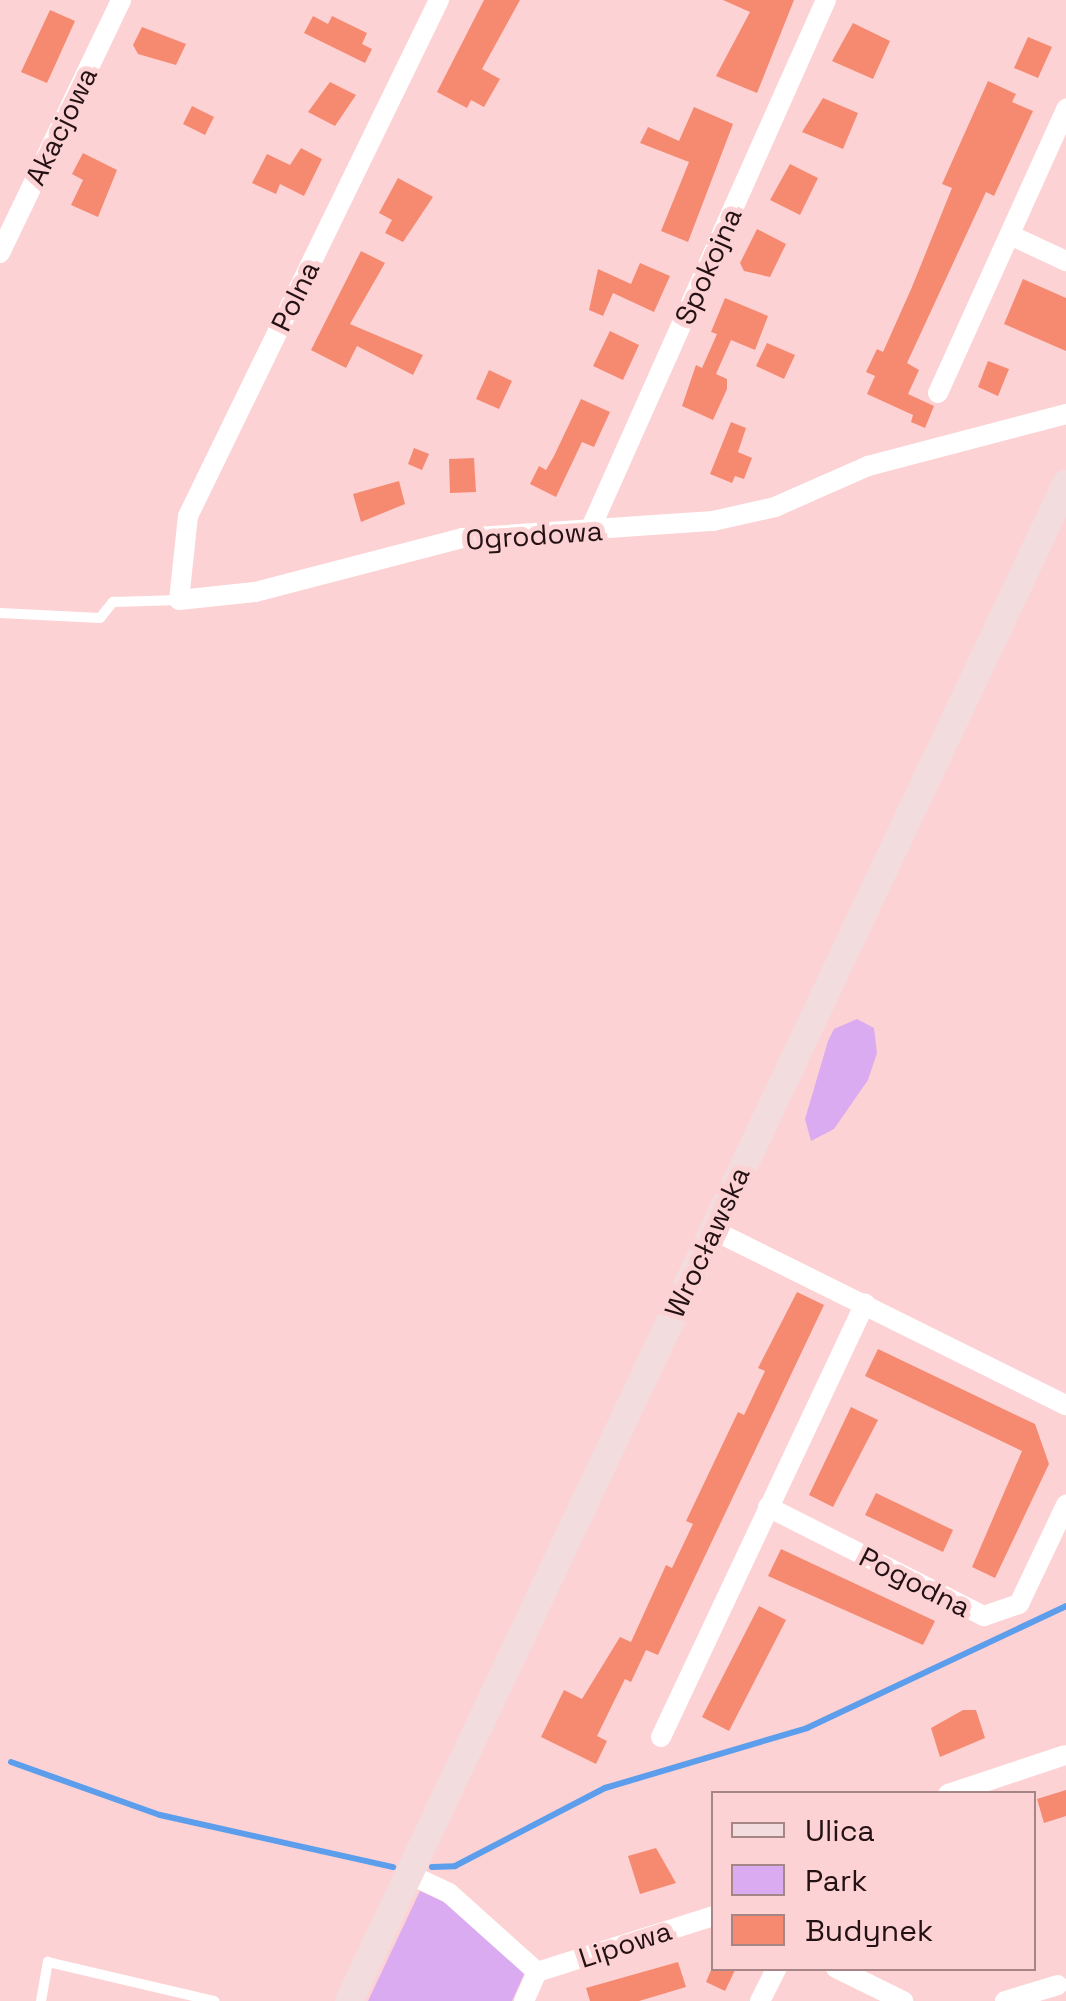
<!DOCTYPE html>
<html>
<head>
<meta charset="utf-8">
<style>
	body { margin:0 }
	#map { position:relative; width:1066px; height:2001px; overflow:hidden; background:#fdd2d4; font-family:"Space Grotesk",sans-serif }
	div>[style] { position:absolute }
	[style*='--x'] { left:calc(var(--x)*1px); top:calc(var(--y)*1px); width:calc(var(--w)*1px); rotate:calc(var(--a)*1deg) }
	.green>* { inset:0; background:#daabf0 }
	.stream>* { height:6px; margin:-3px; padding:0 3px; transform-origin:3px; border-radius:3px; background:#5c9dec }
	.building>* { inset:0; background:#f58a71 }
	.lane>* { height:10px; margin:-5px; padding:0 5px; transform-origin:5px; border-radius:5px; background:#fff }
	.street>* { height:20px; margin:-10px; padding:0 10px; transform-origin:10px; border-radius:10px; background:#fff }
	.secondary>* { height:28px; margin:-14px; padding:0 14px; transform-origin:14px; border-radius:14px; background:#f2dcde }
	span { translate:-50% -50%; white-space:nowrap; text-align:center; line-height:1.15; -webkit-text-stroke:10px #fdd2d4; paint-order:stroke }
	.street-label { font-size:28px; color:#231113 }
	.legend { position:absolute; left:711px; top:1791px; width:325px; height:180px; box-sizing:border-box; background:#fdd2d4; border:2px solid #a68587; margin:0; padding:12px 18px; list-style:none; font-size:30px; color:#231113 }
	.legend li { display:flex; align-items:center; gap:20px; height:50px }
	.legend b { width:50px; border:2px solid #a68587 }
</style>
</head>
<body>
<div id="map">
	<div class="green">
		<i style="clip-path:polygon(857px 1019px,874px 1028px,877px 1053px,868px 1080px,834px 1129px,811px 1141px,805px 1119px,828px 1041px,834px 1029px)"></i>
		<i style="clip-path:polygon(420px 1891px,444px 1902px,525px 1972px,512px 2001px,368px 2001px)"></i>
	</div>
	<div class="stream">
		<i style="--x:11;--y:1762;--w:158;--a:19.6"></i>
		<i style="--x:160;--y:1815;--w:239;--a:12.6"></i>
		<i style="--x:432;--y:1867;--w:23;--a:-2"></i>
		<i style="--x:455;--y:1866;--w:169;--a:-27.5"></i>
		<i style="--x:605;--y:1788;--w:211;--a:-16.5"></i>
		<i style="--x:807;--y:1728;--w:286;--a:-25.2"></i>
	</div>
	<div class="building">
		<i style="clip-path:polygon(484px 0,520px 0,482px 69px,500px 79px,484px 107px,471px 100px,467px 108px,437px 92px)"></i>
		<i style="clip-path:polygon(723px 0,794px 0,757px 93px,716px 76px,750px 12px)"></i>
		<i style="clip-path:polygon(50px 10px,75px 21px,47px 83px,21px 72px)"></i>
		<i style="clip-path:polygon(313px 16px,328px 24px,332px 16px,367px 33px,362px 44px,372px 49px,365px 63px,304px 33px)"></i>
		<i style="clip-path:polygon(853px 23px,890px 41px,873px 79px,832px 61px)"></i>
		<i style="clip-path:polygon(142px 27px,186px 44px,176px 65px,138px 54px,133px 45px)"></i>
		<i style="clip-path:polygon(1028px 37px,1052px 47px,1038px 78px,1014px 68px)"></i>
		<i style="clip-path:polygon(988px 81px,1016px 94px,1012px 102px,1033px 111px,994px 196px,986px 192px,907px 363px,919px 370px,908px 394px,934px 406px,925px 428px,911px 422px,913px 415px,867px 394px,875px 376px,866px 372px,877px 349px,883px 352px,912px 287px,952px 188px,942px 184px)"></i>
		<i style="clip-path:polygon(330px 82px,356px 95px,335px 126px,308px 112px)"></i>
		<i style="clip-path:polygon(823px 98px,858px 113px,843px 149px,802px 132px)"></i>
		<i style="clip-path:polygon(192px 106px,214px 117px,205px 135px,183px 124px)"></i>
		<i style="clip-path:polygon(694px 107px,733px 124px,688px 242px,661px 231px,689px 162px,640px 143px,648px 127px,679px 141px)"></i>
		<i style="clip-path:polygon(301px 148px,322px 159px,304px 196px,280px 184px,276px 194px,252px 183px,267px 154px,290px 165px)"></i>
		<i style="clip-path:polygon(83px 153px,117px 170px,98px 217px,71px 205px,83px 180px,72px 174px)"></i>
		<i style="clip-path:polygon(790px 164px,818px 178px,800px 215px,770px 200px)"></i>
		<i style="clip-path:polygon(398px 178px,433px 197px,403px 242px,385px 233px,392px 220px,379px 213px)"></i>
		<i style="clip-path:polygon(757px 229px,786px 244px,770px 277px,744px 271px,740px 263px)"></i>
		<i style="clip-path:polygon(361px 251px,385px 263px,350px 324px,423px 355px,413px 375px,357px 346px,346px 368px,311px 350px)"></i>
		<i style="clip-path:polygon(640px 263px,670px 276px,654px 312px,613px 293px,603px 316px,589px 310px,598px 269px,631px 284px)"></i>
		<i style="clip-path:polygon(1023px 279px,1066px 298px,1066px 351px,1004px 324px)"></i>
		<i style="clip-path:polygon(725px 298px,768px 316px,755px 350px,731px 340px,716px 374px,727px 379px,727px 389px,713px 420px,682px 406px,696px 365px,702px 368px,717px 334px,711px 332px)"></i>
		<i style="clip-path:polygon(610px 331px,639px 345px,623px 380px,593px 366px)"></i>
		<i style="clip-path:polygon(767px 343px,795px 355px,784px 379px,756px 366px)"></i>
		<i style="clip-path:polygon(988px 361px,1009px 369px,998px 396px,978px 387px)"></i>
		<i style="clip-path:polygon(489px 370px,512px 381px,499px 409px,476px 399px)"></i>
		<i style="clip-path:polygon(581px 399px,610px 412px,594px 447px,582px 442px,556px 497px,530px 484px,539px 466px,546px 470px,554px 456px)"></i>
		<i style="clip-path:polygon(731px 422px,746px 428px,738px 452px,752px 458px,744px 479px,735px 476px,732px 483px,710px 474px)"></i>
		<i style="clip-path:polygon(414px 448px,429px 454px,422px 470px,408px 464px)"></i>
		<i style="clip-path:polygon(474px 458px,476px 492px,450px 493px,449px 459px)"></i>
		<i style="clip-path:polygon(399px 481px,405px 504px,361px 522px,353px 494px)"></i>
		<i style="clip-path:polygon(797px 1292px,824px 1305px,658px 1655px,646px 1650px,631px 1682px,625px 1679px,597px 1736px,607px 1741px,596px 1764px,541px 1737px,564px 1690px,582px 1699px,620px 1637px,631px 1642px,666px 1565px,672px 1568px,693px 1524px,686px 1521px,738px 1412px,744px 1415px,765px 1371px,758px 1368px)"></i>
		<i style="clip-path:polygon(878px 1349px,1035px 1424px,1049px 1464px,995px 1578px,972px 1567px,1022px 1451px,865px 1376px)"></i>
		<i style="clip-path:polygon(851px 1407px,878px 1420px,833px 1507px,809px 1495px)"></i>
		<i style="clip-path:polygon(876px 1493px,953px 1530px,943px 1552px,865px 1515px)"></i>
		<i style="clip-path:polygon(781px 1549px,935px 1621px,923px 1645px,768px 1576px)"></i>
		<i style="clip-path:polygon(759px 1606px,786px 1620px,729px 1731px,702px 1717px)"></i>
		<i style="clip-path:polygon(963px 1710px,976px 1710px,985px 1738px,940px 1757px,931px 1728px)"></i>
		<i style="clip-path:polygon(1066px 1790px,1066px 1816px,1044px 1823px,1037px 1799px)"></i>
		<i style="clip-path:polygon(656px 1848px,676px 1883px,640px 1894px,628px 1856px)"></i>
		<i style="clip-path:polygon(678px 1962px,686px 1987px,639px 2001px,590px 2001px,586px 1988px)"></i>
		<i style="clip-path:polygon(712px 1968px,736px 1968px,725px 1991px,706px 1982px)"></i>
	</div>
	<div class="lane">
		<i style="--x:0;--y:613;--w:100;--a:2.9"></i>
		<i style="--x:100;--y:618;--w:21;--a:-51"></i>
		<i style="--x:113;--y:602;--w:66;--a:-1.7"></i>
		<i style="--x:41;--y:2001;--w:40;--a:-80"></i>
		<i style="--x:48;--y:1962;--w:171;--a:13.2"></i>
	</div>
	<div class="street">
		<i style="--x:439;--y:0;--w:574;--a:115.94"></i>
		<i style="--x:188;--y:516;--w:84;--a:96.1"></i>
		<i style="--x:179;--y:600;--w:76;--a:-6"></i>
		<i style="--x:255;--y:592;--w:214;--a:-14.6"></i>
		<i style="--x:462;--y:538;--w:252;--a:-3.9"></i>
		<i style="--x:713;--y:521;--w:64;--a:-12.7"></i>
		<i style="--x:775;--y:507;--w:102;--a:-23.8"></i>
		<i style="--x:868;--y:466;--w:205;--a:-14.7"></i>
		<i style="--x:1010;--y:235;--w:62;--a:24.9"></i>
		<i style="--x:0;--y:253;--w:280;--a:-64.4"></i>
		<i style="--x:938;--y:393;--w:312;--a:-65.7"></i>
		<i style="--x:589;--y:532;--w:582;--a:-65.99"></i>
		<i style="--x:713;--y:1230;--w:394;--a:26.4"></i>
		<i style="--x:768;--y:1507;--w:242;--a:26.8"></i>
		<i style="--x:984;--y:1616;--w:37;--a:-19"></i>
		<i style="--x:1019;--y:1604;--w:110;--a:-64.6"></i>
		<i style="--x:661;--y:1737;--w:479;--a:-64.8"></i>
		<i style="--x:948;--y:1794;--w:123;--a:-18.4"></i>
		<i style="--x:409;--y:1874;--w:44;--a:25.4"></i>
		<i style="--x:449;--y:1893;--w:118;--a:41.9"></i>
		<i style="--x:836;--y:1968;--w:75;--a:26.2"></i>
		<i style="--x:524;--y:2001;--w:32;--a:-66"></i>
		<i style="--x:537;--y:1972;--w:186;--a:-17.6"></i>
		<i style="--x:760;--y:2001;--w:37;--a:-63"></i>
		<i style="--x:1005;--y:2001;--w:55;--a:-16.8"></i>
	</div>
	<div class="secondary">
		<i style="--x:349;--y:2001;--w:1678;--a:-64.7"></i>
	</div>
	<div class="street-label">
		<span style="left:61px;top:126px;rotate:-64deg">Akacjowa</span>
		<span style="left:708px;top:266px;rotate:-66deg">Spokojna</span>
		<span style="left:295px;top:296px;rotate:-64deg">Polna</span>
		<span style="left:534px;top:535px;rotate:-4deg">Ogrodowa</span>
		<span style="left:707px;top:1242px;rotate:-65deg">Wrocławska</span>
		<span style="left:915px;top:1582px;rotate:27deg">Pogodna</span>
		<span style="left:625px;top:1944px;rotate:-18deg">Lipowa</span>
	</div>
	<ul class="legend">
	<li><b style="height:12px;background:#f2dcde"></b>Ulica</li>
	<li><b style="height:28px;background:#daabf0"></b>Park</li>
	<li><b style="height:28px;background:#f58a71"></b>Budynek</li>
	</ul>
</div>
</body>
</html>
